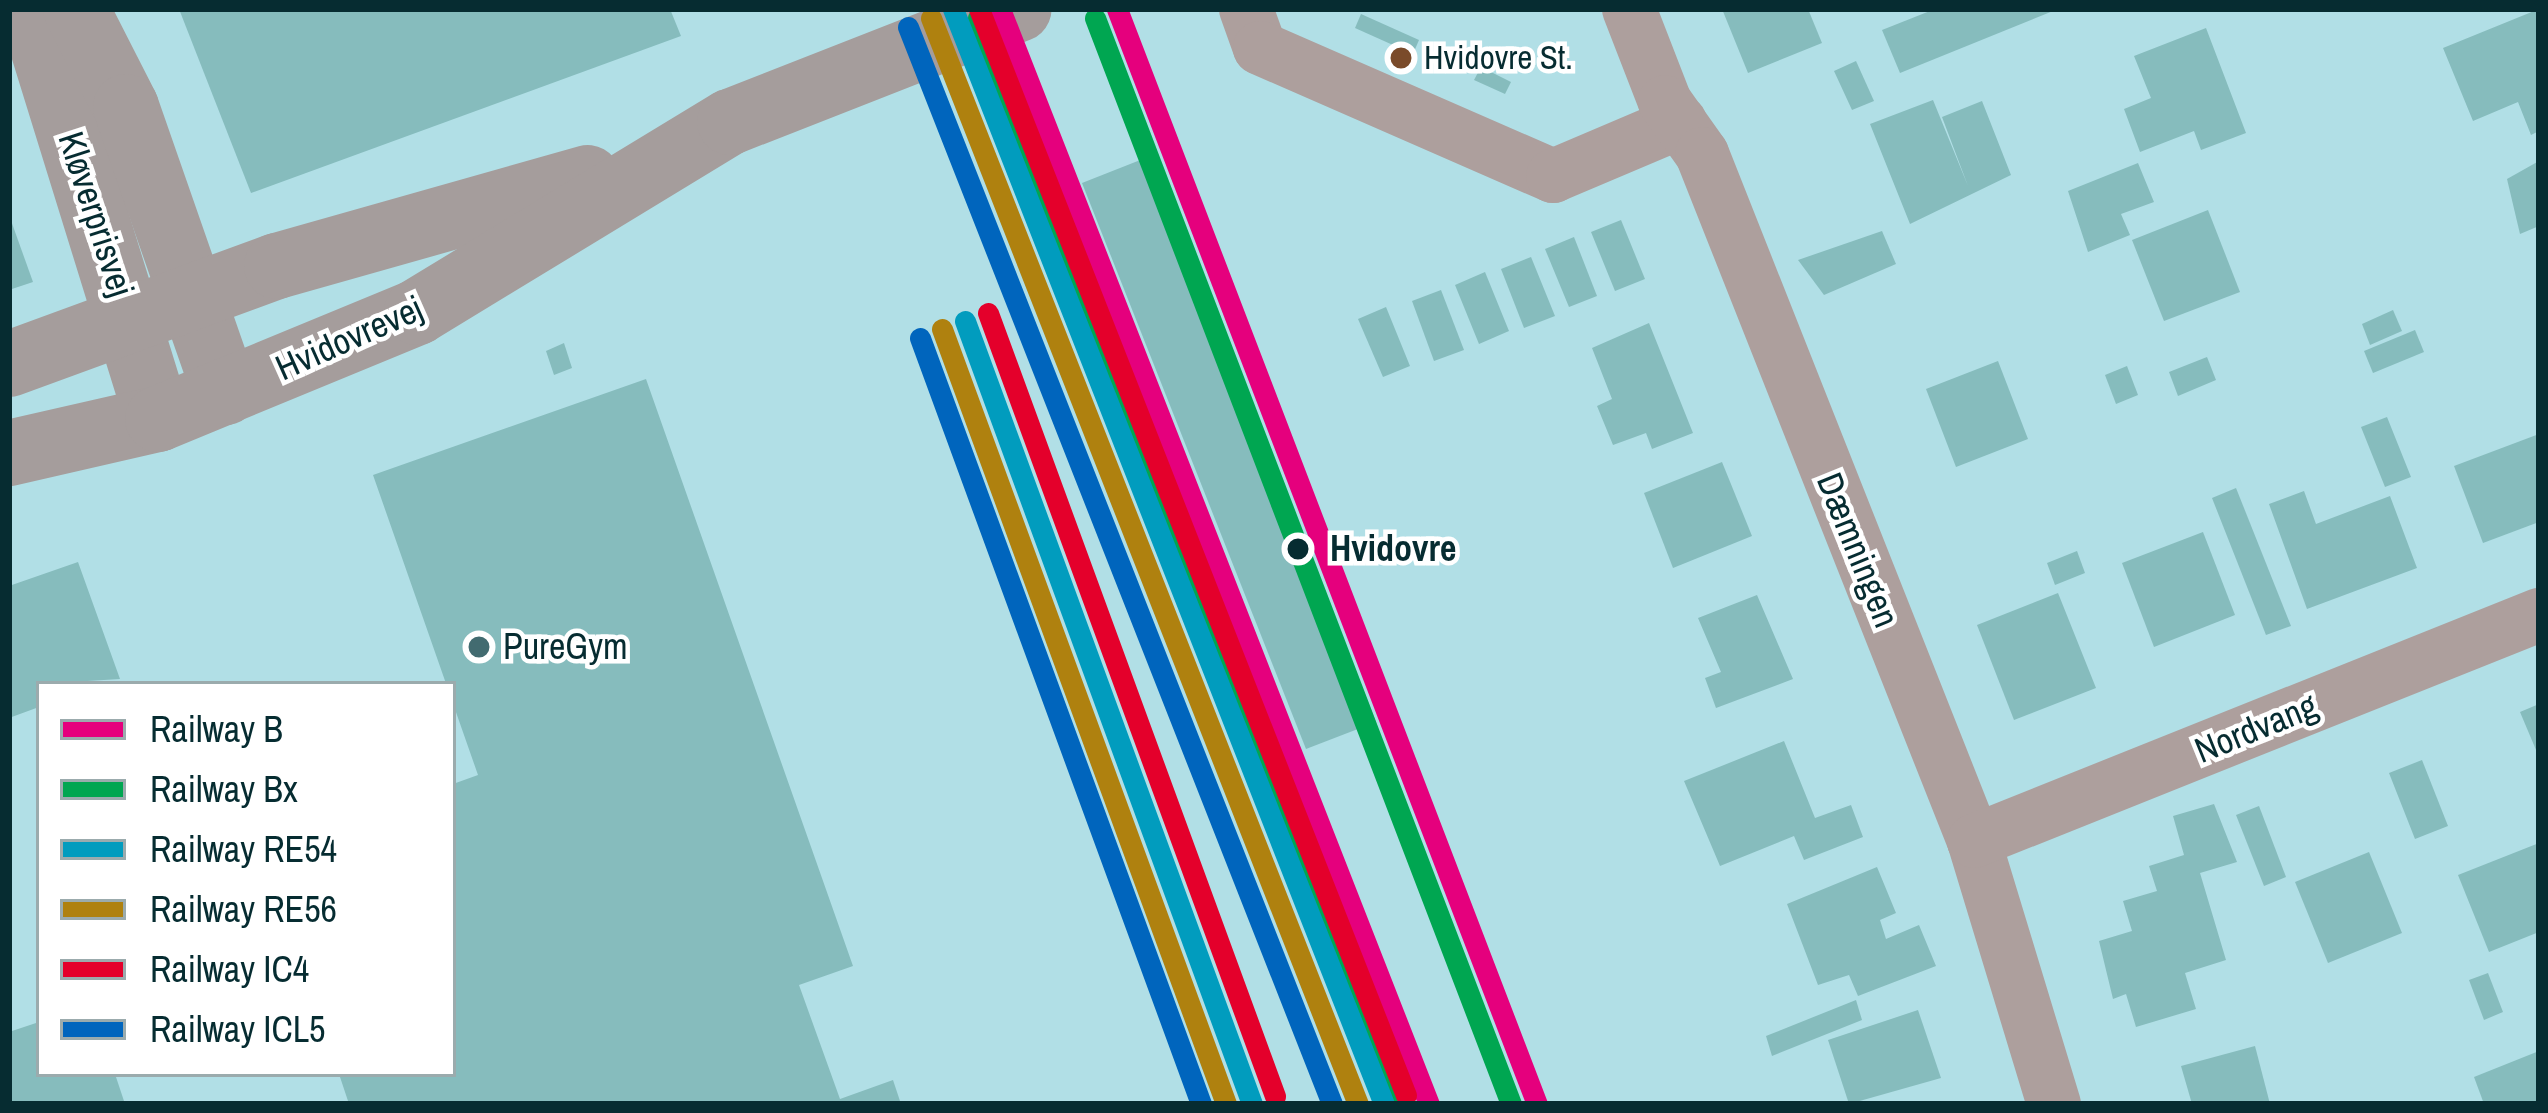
<!DOCTYPE html>
<html>
<head>
<meta charset="utf-8">
<style>
	body { margin:0 }
	#map { position:relative; width:2548px; height:1113px; overflow:hidden; background:#b1dfe6; font-family:"Archivo Narrow",sans-serif }
	div>[style] { position:absolute }
	[style*='--x'] { left:calc(var(--x)*1px); top:calc(var(--y)*1px); width:calc(var(--w)*1px); rotate:calc(var(--a)*1deg) }
	.building>* { inset:0; background:#86bcbd }
	.street>* { height:54px; margin:-27px; padding:0 27px; transform-origin:27px; border-radius:27px; background:#ad9f9d }
	.secondary>* { height:66px; margin:-33px; padding:0 33px; transform-origin:33px; border-radius:33px; background:#a59d9c }
	.rail-1>* { height:21px; margin:-10.5px; padding:0 10.5px; transform-origin:10.5px; border-radius:10.5px; background:#e5007d }
	.rail-2>* { height:21px; margin:-10.5px; padding:0 10.5px; transform-origin:10.5px; border-radius:10.5px; background:#00a651 }
	.rail-3>* { height:21px; margin:-10.5px; padding:0 10.5px; transform-origin:10.5px; border-radius:10.5px; background:#019cbe }
	.rail-4>* { height:21px; margin:-10.5px; padding:0 10.5px; transform-origin:10.5px; border-radius:10.5px; background:#af810f }
	.rail-5>* { height:21px; margin:-10.5px; padding:0 10.5px; transform-origin:10.5px; border-radius:10.5px; background:#e4002b }
	.rail-6>* { height:21px; margin:-10.5px; padding:0 10.5px; transform-origin:10.5px; border-radius:10.5px; background:#0065bd }
	.dots>* { width:33px; height:33px; translate:-50% -50%; box-sizing:border-box; border:6px solid #fff; border-radius:50% }
	span { translate:-50% -50%; white-space:nowrap; text-align:center; line-height:1.15; -webkit-text-stroke:9px #fff; paint-order:stroke }
	.bus-label { font-size:33px; color:#062c31 }
	.left { translate:0 -50%; text-align:left }
	.street-label { font-size:36px; color:#062c31 }
	.stop-label { font-size:36px; color:#062c31; font-weight:700 }
	.poi-label { font-size:36px; color:#062c31 }
	.frame { position:absolute; inset:0; border:12px solid #062c31; pointer-events:none }
	.legend { position:absolute; left:36px; top:681px; width:420px; height:396px; box-sizing:border-box; background:#fff; border:3px solid #9babad; margin:0; padding:15px 21px; list-style:none; font-size:36px; color:#062c31 }
	.legend li { display:flex; align-items:center; gap:24px; height:60px }
	.legend b { width:60px; border:3px solid #9babad }
</style>
</head>
<body>
<div id="map">
	<div class="building">
		<i style="clip-path:polygon(179px 9px,670px 9px,681px 36px,251px 193px)"></i>
		<i style="clip-path:polygon(1722px 9px,1808px 9px,1822px 43px,1748px 73px)"></i>
		<i style="clip-path:polygon(1935px 9px,2058px 9px,1900px 73px,1882px 30px)"></i>
		<i style="clip-path:polygon(2539px 9px,2539px 131px,2531px 135px,2518px 102px,2473px 121px,2443px 48px)"></i>
		<i style="clip-path:polygon(1361px 14px,1419px 40px,1413px 54px,1355px 28px)"></i>
		<i style="clip-path:polygon(2206px 28px,2246px 133px,2201px 150px,2194px 131px,2140px 152px,2124px 109px,2151px 98px,2134px 56px)"></i>
		<i style="clip-path:polygon(1856px 61px,1874px 101px,1852px 110px,1834px 71px)"></i>
		<i style="clip-path:polygon(1481px 67px,1511px 82px,1505px 94px,1474px 80px)"></i>
		<i style="clip-path:polygon(1933px 100px,1968px 186px,1942px 117px,1982px 101px,2011px 175px,1910px 224px,1870px 124px)"></i>
		<i style="clip-path:polygon(1153px 155px,1376px 722px,1306px 749px,1082px 183px)"></i>
		<i style="clip-path:polygon(2539px 161px,2539px 226px,2520px 234px,2507px 179px)"></i>
		<i style="clip-path:polygon(2138px 163px,2154px 202px,2121px 214px,2130px 235px,2088px 252px,2068px 191px)"></i>
		<i style="clip-path:polygon(2208px 210px,2240px 292px,2164px 321px,2132px 240px)"></i>
		<i style="clip-path:polygon(9px 215px,33px 282px,9px 290px)"></i>
		<i style="clip-path:polygon(1621px 220px,1645px 279px,1615px 291px,1591px 232px)"></i>
		<i style="clip-path:polygon(1882px 231px,1896px 264px,1824px 295px,1798px 260px)"></i>
		<i style="clip-path:polygon(1574px 237px,1597px 296px,1569px 307px,1545px 249px)"></i>
		<i style="clip-path:polygon(1531px 257px,1555px 316px,1524px 328px,1501px 269px)"></i>
		<i style="clip-path:polygon(1485px 272px,1509px 331px,1479px 344px,1455px 285px)"></i>
		<i style="clip-path:polygon(1441px 290px,1464px 350px,1434px 361px,1412px 301px)"></i>
		<i style="clip-path:polygon(1386px 307px,1410px 366px,1383px 377px,1358px 319px)"></i>
		<i style="clip-path:polygon(2393px 310px,2402px 331px,2370px 345px,2362px 324px)"></i>
		<i style="clip-path:polygon(1649px 323px,1693px 433px,1652px 449px,1646px 433px,1613px 445px,1597px 406px,1612px 399px,1592px 348px)"></i>
		<i style="clip-path:polygon(2415px 330px,2424px 352px,2373px 373px,2364px 351px)"></i>
		<i style="clip-path:polygon(564px 343px,572px 368px,554px 375px,546px 351px)"></i>
		<i style="clip-path:polygon(2207px 357px,2216px 380px,2178px 396px,2169px 372px)"></i>
		<i style="clip-path:polygon(1998px 361px,2028px 439px,1956px 467px,1926px 389px)"></i>
		<i style="clip-path:polygon(2127px 366px,2138px 395px,2116px 404px,2105px 375px)"></i>
		<i style="clip-path:polygon(646px 379px,853px 966px,799px 985px,840px 1099px,893px 1080px,901px 1104px,349px 1104px,339px 1074px,453px 1074px,453px 784px,478px 775px,373px 475px)"></i>
		<i style="clip-path:polygon(2387px 417px,2411px 477px,2385px 487px,2361px 427px)"></i>
		<i style="clip-path:polygon(2539px 434px,2539px 522px,2483px 543px,2454px 466px)"></i>
		<i style="clip-path:polygon(1722px 462px,1752px 536px,1673px 568px,1644px 493px)"></i>
		<i style="clip-path:polygon(2236px 488px,2291px 626px,2266px 635px,2212px 498px)"></i>
		<i style="clip-path:polygon(2304px 491px,2316px 524px,2390px 496px,2417px 568px,2307px 609px,2269px 504px)"></i>
		<i style="clip-path:polygon(2203px 532px,2235px 615px,2154px 647px,2122px 563px)"></i>
		<i style="clip-path:polygon(2077px 551px,2085px 573px,2055px 585px,2047px 563px)"></i>
		<i style="clip-path:polygon(78px 562px,120px 679px,39px 684px,39px 707px,9px 718px,9px 586px)"></i>
		<i style="clip-path:polygon(2058px 593px,2096px 688px,2014px 720px,1977px 625px)"></i>
		<i style="clip-path:polygon(1757px 595px,1793px 679px,1716px 708px,1705px 678px,1721px 672px,1698px 618px)"></i>
		<i style="clip-path:polygon(2539px 704px,2539px 757px,2520px 712px)"></i>
		<i style="clip-path:polygon(1784px 741px,1815px 818px,1851px 805px,1863px 837px,1804px 860px,1794px 836px,1720px 866px,1684px 781px)"></i>
		<i style="clip-path:polygon(2422px 760px,2448px 826px,2415px 839px,2389px 773px)"></i>
		<i style="clip-path:polygon(2214px 804px,2237px 862px,2200px 873px,2226px 960px,2185px 973px,2196px 1009px,2136px 1027px,2126px 994px,2113px 999px,2099px 941px,2132px 931px,2123px 901px,2157px 891px,2149px 866px,2184px 855px,2173px 816px)"></i>
		<i style="clip-path:polygon(2259px 806px,2286px 877px,2264px 886px,2236px 815px)"></i>
		<i style="clip-path:polygon(2539px 843px,2539px 932px,2489px 952px,2458px 875px)"></i>
		<i style="clip-path:polygon(2369px 852px,2402px 933px,2328px 963px,2295px 882px)"></i>
		<i style="clip-path:polygon(1877px 867px,1896px 913px,1880px 920px,1886px 939px,1919px 925px,1936px 966px,1858px 996px,1849px 975px,1818px 985px,1787px 904px)"></i>
		<i style="clip-path:polygon(2488px 973px,2503px 1012px,2484px 1020px,2469px 980px)"></i>
		<i style="clip-path:polygon(1856px 1000px,1862px 1020px,1772px 1056px,1766px 1036px)"></i>
		<i style="clip-path:polygon(1918px 1010px,1941px 1078px,1849px 1104px,1828px 1040px)"></i>
		<i style="clip-path:polygon(39px 1022px,39px 1074px,115px 1074px,125px 1104px,9px 1104px,9px 1032px)"></i>
		<i style="clip-path:polygon(2255px 1046px,2270px 1104px,2192px 1104px,2181px 1066px)"></i>
		<i style="clip-path:polygon(2539px 1051px,2539px 1104px,2484px 1104px,2474px 1077px)"></i>
	</div>
	<div class="street">
		<i style="--x:1246;--y:9;--w:41;--a:70.3"></i>
		<i style="--x:1260;--y:48;--w:320;--a:23.6"></i>
		<i style="--x:1553;--y:176;--w:138;--a:-23"></i>
		<i style="--x:1629;--y:9;--w:100;--a:68.8"></i>
		<i style="--x:1665;--y:102;--w:64;--a:54.6"></i>
		<i style="--x:1702;--y:154;--w:739;--a:68.4"></i>
		<i style="--x:1974;--y:841;--w:275;--a:73.1"></i>
		<i style="--x:1974;--y:841;--w:609;--a:-21.8"></i>
	</div>
	<div class="secondary">
		<i style="--x:31;--y:9;--w:429;--a:72.8"></i>
		<i style="--x:76;--y:9;--w:110;--a:63"></i>
		<i style="--x:126;--y:107;--w:302;--a:70.8"></i>
		<i style="--x:9;--y:364;--w:285;--a:-20.1"></i>
		<i style="--x:277;--y:266;--w:323;--a:-15.8"></i>
		<i style="--x:9;--y:453;--w:153;--a:-12.9"></i>
		<i style="--x:158;--y:419;--w:280;--a:-22.4"></i>
		<i style="--x:417;--y:312;--w:366;--a:-31.3"></i>
		<i style="--x:730;--y:122;--w:310;--a:-21.4"></i>
	</div>
	<div class="rail-1">
		<i style="--x:1000;--y:9;--w:1176;--a:68.61"></i>
		<i style="--x:1117;--y:9;--w:1173;--a:69.02"></i>
	</div>
	<div class="rail-2">
		<i style="--x:978;--y:18;--w:1166;--a:68.63"></i>
		<i style="--x:1095;--y:18;--w:1163;--a:69.04"></i>
	</div>
	<div class="rail-3">
		<i style="--x:953;--y:9;--w:1177;--a:68.52"></i>
		<i style="--x:965;--y:321;--w:834;--a:69.87"></i>
	</div>
	<div class="rail-4">
		<i style="--x:931;--y:18;--w:1167;--a:68.54"></i>
		<i style="--x:942;--y:329;--w:825;--a:69.87"></i>
	</div>
	<div class="rail-5">
		<i style="--x:979;--y:9;--w:1167;--a:68.54"></i>
		<i style="--x:988;--y:313;--w:834;--a:69.87"></i>
	</div>
	<div class="rail-6">
		<i style="--x:908;--y:27;--w:1157;--a:68.51"></i>
		<i style="--x:920;--y:338;--w:816;--a:69.85"></i>
	</div>
	<div class="dots">
		<i style="left:1401px;top:58px;background:#7a4b2a"></i>
		<i style="left:1298px;top:549px;background:#062c31"></i>
		<i style="left:479px;top:647px;background:#426b70"></i>
	</div>
	<div class="bus-label">
		<span class="left" style="left:1424px;top:58px">Hvidovre St.</span>
	</div>
	<div class="street-label">
		<span style="left:96px;top:214px;rotate:72deg">Kløverprisvej</span>
		<span style="left:349px;top:338px;rotate:-24deg">Hvidovrevej</span>
		<span style="left:1858px;top:550px;rotate:68deg">Dæmningen</span>
		<span style="left:2256px;top:728px;rotate:-22deg">Nordvang</span>
	</div>
	<div class="stop-label">
		<span class="left" style="left:1330px;top:549px">Hvidovre</span>
	</div>
	<div class="poi-label">
		<span class="left" style="left:503px;top:647px">PureGym</span>
	</div>
	<div class="frame"></div>
	<ul class="legend">
	<li><b style="height:15px;background:#e5007d"></b>Railway B</li>
	<li><b style="height:15px;background:#00a651"></b>Railway Bx</li>
	<li><b style="height:15px;background:#019cbe"></b>Railway RE54</li>
	<li><b style="height:15px;background:#af810f"></b>Railway RE56</li>
	<li><b style="height:15px;background:#e4002b"></b>Railway IC4</li>
	<li><b style="height:15px;background:#0065bd"></b>Railway ICL5</li>
	</ul>
</div>
</body>
</html>
